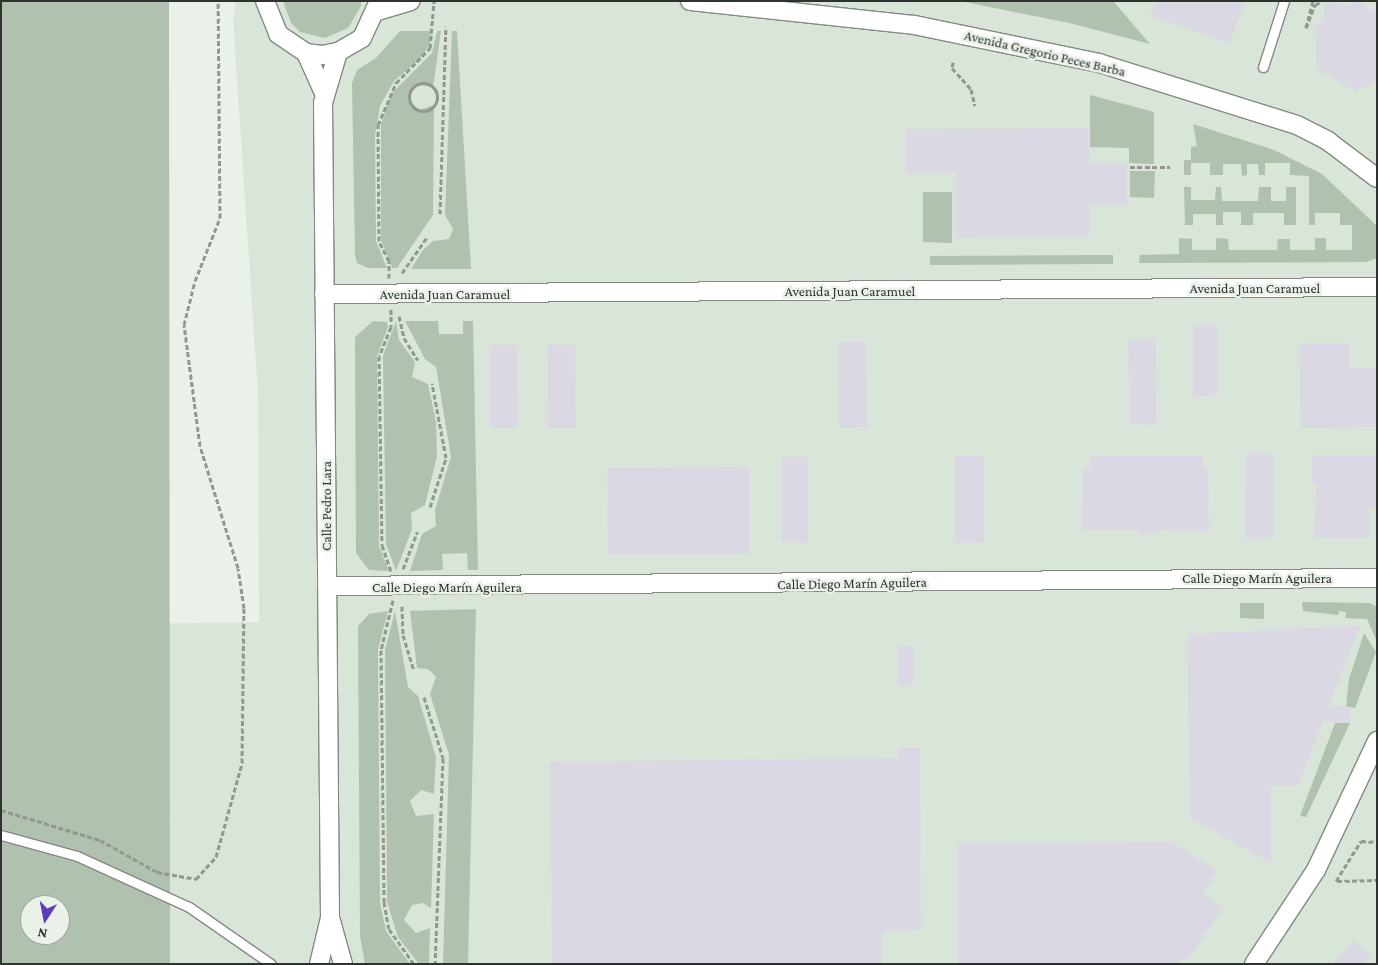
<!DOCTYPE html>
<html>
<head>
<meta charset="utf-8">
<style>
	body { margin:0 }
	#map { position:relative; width:1378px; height:965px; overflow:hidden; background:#e9f1e8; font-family:"Crimson Pro",serif }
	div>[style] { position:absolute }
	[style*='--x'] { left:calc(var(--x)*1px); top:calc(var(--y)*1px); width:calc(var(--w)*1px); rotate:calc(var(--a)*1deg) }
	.built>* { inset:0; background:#d8e5d8 }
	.green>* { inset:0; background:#b0c1b0 }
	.building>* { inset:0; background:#dad9e3 }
	.path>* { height:3px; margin-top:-1.5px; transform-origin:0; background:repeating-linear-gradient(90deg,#929891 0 5px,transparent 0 7.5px) }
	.path>.ring { margin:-1.5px; padding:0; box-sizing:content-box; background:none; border:3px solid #929891; border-radius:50% }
	.roads { filter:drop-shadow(1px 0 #828a82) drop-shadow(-1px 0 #828a82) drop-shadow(0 1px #828a82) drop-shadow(0 -1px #828a82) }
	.service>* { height:9px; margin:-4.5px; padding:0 4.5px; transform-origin:4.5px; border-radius:4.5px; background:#fff }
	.minor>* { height:18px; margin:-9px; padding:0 9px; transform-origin:9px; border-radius:9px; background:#fff }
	span { translate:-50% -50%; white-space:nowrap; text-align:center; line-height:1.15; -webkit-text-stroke:5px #e9f1e8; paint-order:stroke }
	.street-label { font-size:14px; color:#2f332f }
	.frame { position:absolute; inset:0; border:2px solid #2f332f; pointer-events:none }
	.north { position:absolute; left:20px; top:895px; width:50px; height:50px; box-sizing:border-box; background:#e9f1e8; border:1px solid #9fa59e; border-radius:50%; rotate:191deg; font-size:14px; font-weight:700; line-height:20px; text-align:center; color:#2f332f }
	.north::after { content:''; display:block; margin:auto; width:18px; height:22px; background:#5e3db6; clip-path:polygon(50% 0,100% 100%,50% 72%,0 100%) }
</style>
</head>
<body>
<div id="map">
	<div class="built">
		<i style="clip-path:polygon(evenodd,236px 1px,1377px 1px,1377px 964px,1px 964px,1px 626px,259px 622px,258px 394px,233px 18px,236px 1px,30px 905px,60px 905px,60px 935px,30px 935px,30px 905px)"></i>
	</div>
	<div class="green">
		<i style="clip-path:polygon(evenodd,1px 1px,169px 1px,170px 964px,1px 964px,1px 1px,30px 905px,60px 905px,60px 935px,30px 935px,30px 905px)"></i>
		<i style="clip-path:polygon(283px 1px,361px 1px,361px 6px,348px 28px,325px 38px,300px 32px,291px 23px)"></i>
		<i style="clip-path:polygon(960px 1px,1113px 1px,1150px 44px,1069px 23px)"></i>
		<i style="clip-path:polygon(400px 31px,431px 31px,430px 43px,422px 57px,394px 81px,380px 106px,375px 136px,376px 241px,387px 268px,368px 268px,357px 263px,355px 254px,352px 83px,357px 70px,376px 58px)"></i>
		<i style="clip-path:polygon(437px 31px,441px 31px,433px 87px,415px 84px,408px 99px,419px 110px,434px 105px,433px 215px,397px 268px,392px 268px,381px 240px,381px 124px,391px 94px,432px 53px)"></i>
		<i style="clip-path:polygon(452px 31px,457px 31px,471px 269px,411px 269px,423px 250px,433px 241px,449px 239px,453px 229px,445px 215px)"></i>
		<i style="clip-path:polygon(1090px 95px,1154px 112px,1154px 164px,1129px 163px,1129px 148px,1090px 147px)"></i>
		<i style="clip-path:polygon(1193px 124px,1274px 150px,1322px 174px,1377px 226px,1377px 258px,1366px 262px,1139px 263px,1140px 255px,1179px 254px,1179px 238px,1192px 239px,1192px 250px,1216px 250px,1216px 238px,1228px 239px,1229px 250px,1277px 250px,1278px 239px,1290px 239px,1290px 250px,1315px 250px,1315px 238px,1326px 238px,1326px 250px,1352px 250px,1352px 225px,1340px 225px,1340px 213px,1315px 213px,1315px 225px,1309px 225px,1309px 176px,1290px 175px,1290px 163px,1265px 163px,1265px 175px,1259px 175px,1258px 164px,1247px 164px,1247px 175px,1242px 176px,1241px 164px,1223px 164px,1223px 175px,1210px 175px,1210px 163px,1191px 163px,1191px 175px,1184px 175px,1184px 160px,1191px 160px,1191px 147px,1197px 146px)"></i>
		<i style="clip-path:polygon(1130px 171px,1155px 171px,1154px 198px,1130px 197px)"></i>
		<i style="clip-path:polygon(1184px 187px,1191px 187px,1191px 200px,1215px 200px,1216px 187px,1221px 187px,1222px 201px,1258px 201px,1259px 187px,1271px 187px,1271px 201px,1286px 201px,1286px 187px,1296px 187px,1296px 225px,1284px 225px,1284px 213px,1253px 213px,1253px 225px,1241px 225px,1241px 212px,1223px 212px,1223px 225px,1216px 225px,1216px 214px,1193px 214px,1193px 225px,1185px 225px)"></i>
		<i style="clip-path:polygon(923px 192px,952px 192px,952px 243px,923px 242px)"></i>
		<i style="clip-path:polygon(1113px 255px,1113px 264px,930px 265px,930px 256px)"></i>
		<i style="clip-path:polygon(373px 321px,387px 322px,388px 327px,377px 356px,379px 546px,389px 571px,369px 570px,356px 553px,355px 337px)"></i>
		<i style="clip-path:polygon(396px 321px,399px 340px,415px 362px,412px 377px,428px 384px,436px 422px,437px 456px,425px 505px,411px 513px,412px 529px,396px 571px,386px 544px,383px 356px)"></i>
		<i style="clip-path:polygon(405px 321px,438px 321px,439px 334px,463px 334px,463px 321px,473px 321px,478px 570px,468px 570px,467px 553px,442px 554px,443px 570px,410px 571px,422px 534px,436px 526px,435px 510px,451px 457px,436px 367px,425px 359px)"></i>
		<i style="clip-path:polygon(1302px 602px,1370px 603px,1377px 607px,1377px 642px,1367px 619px,1345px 618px,1346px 612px,1339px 611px,1338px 615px,1303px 611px)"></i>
		<i style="clip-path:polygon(1240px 603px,1264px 603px,1264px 619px,1240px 618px)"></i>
		<i style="clip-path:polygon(476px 609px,468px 964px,443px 964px,449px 755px,430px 694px,436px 677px,428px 669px,417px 668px,410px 611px)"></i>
		<i style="clip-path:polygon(388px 611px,378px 649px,380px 903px,386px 931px,410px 964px,365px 964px,360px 936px,358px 626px,369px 614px)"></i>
		<i style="clip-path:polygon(395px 611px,408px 687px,418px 696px,436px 757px,434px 794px,421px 790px,410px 801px,416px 816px,434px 814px,431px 908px,423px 903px,412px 905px,404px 920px,416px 933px,430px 928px,429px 964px,419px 964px,398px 937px,387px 902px,385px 650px)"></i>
		<i style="clip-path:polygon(1364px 633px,1376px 652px,1355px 708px,1346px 707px,1349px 679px)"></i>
		<i style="clip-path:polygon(1335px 723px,1350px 723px,1306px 817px,1300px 816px)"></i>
	</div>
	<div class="building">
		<i style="clip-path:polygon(1155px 1px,1245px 1px,1230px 44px,1150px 15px)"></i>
		<i style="clip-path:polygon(1330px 1px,1348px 5px,1358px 1px,1377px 12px,1377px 80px,1356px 92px,1317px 69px,1316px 24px,1324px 21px,1325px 4px)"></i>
		<i style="clip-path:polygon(1089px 128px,1089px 163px,1127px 163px,1127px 205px,1089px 205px,1089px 237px,956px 238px,956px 173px,906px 173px,906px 129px)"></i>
		<i style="clip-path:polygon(1217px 325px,1218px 394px,1193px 398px,1193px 326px)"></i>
		<i style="clip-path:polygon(1128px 339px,1155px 339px,1157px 424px,1130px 425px)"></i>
		<i style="clip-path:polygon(838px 342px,866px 342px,867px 427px,839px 428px)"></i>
		<i style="clip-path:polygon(1300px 343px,1349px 343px,1349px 368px,1377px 368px,1377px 427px,1301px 428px)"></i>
		<i style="clip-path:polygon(489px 345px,517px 345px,518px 428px,490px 428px)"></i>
		<i style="clip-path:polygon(547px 345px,575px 345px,576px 428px,548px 428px)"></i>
		<i style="clip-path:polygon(1273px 453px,1274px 538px,1245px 539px,1246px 454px)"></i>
		<i style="clip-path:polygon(1312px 455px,1377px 455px,1377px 508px,1369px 508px,1370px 538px,1313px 538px,1317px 483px,1312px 483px)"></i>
		<i style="clip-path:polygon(955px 456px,984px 456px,984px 542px,955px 543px)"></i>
		<i style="clip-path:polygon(1090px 456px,1203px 456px,1203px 467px,1208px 467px,1209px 531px,1160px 530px,1144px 536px,1135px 530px,1082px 530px,1083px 468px,1090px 468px)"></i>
		<i style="clip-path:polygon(782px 457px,808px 457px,808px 543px,782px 542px)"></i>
		<i style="clip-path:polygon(749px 467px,749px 554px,608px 554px,607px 468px)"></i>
		<i style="clip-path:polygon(1353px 626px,1360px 626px,1329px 705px,1351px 707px,1350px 723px,1323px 721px,1298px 786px,1271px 786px,1271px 863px,1190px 818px,1188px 634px)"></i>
		<i style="clip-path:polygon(897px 646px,913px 646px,913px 685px,898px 685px)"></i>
		<i style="clip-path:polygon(898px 748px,920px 748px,921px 930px,882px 931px,882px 964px,552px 964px,550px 762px,898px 758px)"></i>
		<i style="clip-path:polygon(1171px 842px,1218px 871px,1203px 894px,1223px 908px,1188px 960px,1180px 959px,1180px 964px,958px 964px,958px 843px)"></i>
		<i style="clip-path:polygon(1353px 940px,1371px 955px,1363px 964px,1333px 964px)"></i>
	</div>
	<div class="path">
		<i style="--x:1313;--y:1;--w:28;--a:105"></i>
		<i style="--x:1306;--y:28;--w:25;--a:-69"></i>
		<i style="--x:1315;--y:5;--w:8;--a:-30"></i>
		<i style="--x:953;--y:62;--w:6;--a:99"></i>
		<i style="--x:952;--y:68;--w:28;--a:48"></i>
		<i style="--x:971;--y:89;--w:17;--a:77"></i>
		<i class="ring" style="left:409px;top:83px;width:25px;height:25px"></i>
		<i style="--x:1130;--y:167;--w:40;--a:0"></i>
		<i style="--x:440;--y:214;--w:188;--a:-88.2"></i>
		<i style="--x:402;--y:273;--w:45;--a:-54.9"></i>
		<i style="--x:389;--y:278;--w:17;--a:-90"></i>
		<i style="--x:389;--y:261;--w:22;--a:-117"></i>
		<i style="--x:379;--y:241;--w:116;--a:-90.5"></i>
		<i style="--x:378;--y:125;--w:46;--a:-66.8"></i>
		<i style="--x:396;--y:83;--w:49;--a:-45.8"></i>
		<i style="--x:430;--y:48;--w:47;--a:-85.1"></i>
		<i style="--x:391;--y:309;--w:18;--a:90"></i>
		<i style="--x:391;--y:327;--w:31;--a:112"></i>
		<i style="--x:379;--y:356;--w:189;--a:89.1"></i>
		<i style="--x:382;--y:545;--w:28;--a:71"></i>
		<i style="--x:399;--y:316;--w:23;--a:77"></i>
		<i style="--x:404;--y:338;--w:26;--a:58"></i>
		<i style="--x:430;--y:507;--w:52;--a:-71.9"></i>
		<i style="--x:446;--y:458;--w:76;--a:-100.6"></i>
		<i style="--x:403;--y:569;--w:40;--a:-69"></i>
		<i style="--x:393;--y:600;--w:51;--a:103.5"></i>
		<i style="--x:381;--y:650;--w:252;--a:89.3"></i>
		<i style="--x:384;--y:902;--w:27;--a:80"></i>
		<i style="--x:389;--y:929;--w:43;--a:54.5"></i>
		<i style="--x:402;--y:606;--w:29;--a:88"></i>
		<i style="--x:403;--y:635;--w:37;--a:73"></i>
		<i style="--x:424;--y:697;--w:64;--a:72.7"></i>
		<i style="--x:443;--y:758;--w:206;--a:92.2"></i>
		<i style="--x:1;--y:810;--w:103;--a:16.9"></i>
		<i style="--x:100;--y:840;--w:65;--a:29.3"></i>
		<i style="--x:157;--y:872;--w:40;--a:10"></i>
		<i style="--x:196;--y:879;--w:30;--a:-48"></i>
		<i style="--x:216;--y:857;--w:98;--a:-74.5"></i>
		<i style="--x:242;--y:763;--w:155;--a:-89.3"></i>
		<i style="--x:244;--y:608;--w:40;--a:-98.5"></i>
		<i style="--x:238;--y:568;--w:128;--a:-107.3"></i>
		<i style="--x:200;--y:446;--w:122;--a:-97.5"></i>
		<i style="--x:184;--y:325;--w:45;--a:-76"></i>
		<i style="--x:195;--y:281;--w:68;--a:-68.4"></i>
		<i style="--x:220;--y:218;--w:217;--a:-90.5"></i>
		<i style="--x:1336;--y:881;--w:47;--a:-58"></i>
		<i style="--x:1361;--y:841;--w:16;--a:4"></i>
		<i style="--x:1337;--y:881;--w:40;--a:-1.4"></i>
	</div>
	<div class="roads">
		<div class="service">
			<i style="--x:1263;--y:67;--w:69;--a:-72.3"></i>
			<i style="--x:1;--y:835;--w:79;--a:15.4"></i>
			<i style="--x:77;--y:856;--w:123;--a:24.5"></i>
			<i style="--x:189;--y:907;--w:100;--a:34.8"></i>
		</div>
		<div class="minor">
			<i style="--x:265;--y:1;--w:35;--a:68"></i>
			<i style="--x:278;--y:34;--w:34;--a:34"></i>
			<i style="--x:306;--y:53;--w:16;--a:7"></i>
			<i style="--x:322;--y:55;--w:16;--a:-11"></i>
			<i style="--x:338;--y:52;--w:28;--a:-30"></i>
			<i style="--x:362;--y:38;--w:41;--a:-65.3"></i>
			<i style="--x:690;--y:1;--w:225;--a:6.1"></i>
			<i style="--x:914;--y:25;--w:189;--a:11.6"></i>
			<i style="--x:1099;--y:63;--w:207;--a:17.4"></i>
			<i style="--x:1297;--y:125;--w:35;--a:27"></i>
			<i style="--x:1328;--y:141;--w:61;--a:37.1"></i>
			<i style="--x:378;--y:11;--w:34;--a:-17"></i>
			<i style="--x:306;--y:53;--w:44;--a:65.8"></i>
			<i style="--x:324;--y:294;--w:1053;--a:-0.38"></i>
			<i style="--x:327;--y:586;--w:1050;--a:-0.44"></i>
			<i style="--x:331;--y:921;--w:45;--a:74.4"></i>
			<i style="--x:319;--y:964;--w:47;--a:-76.6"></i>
			<i style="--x:330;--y:918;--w:815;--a:-90.49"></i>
			<i style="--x:323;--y:103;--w:53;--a:-73.6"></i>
			<i style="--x:1254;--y:964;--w:113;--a:-56.6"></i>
			<i style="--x:1316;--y:870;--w:143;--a:-64.7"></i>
		</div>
	</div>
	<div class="street-label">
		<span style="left:1045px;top:53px;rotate:13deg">Avenida Gregorio Peces Barba</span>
		<span style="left:1255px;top:288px">Avenida Juan Caramuel</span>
		<span style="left:850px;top:291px">Avenida Juan Caramuel</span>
		<span style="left:445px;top:294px">Avenida Juan Caramuel</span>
		<span style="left:326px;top:506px;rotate:-90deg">Calle Pedro Lara</span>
		<span style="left:1257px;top:578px">Calle Diego Marín Aguilera</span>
		<span style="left:852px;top:583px;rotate:-1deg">Calle Diego Marín Aguilera</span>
		<span style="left:447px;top:587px">Calle Diego Marín Aguilera</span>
	</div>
	<div class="frame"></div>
	<div class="north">N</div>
</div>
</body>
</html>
